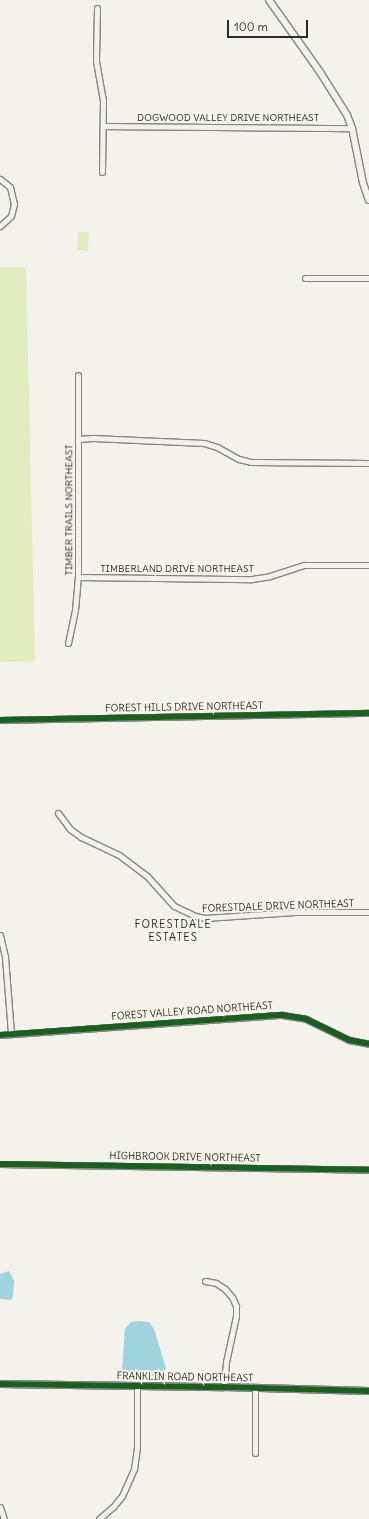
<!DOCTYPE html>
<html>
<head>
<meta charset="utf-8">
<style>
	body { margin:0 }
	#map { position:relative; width:369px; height:1519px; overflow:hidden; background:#f4f2ec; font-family:Delius,sans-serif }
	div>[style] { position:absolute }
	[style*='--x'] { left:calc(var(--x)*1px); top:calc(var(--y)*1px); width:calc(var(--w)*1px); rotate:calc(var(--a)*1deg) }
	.green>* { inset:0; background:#e2ecbf }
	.water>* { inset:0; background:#9fd4df }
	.roads { filter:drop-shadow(1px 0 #858582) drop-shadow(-1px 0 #858582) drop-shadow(0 1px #858582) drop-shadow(0 -1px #858582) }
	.minor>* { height:5px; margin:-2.5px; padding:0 2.5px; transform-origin:2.5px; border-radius:2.5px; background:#f2f1ed }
	.tertiary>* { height:6px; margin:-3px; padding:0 3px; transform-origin:3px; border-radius:3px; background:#f2f1ed }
	.cycleway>* { height:6px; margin:-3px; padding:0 3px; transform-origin:3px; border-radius:3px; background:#1b5e20 }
	span { translate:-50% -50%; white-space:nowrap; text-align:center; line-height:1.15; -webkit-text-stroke:4px #f7f3e8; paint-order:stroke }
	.street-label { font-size:10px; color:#2b2b2b }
	.neighbourhood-label { font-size:11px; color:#2b2b2b; letter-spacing:1px }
	.scale { position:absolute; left:227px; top:20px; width:81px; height:18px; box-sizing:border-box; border:2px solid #2b2b2b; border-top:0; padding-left:5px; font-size:12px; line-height:14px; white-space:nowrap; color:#2b2b2b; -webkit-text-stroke:3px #f7f3e8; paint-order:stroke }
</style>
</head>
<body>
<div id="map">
	<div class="green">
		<i style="clip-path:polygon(78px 232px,89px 232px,88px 251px,77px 250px)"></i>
		<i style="clip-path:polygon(0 267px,26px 267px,35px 661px,0 662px)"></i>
	</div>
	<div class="water">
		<i style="clip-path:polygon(9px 1271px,14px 1280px,13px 1297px,11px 1300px,0 1299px,0 1274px)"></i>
		<i style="clip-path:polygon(138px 1321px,149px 1322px,154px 1329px,166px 1368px,163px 1376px,131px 1376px,124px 1374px,122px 1370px,125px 1329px,131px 1322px)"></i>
	</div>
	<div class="roads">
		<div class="minor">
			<i style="--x:97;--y:8;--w:53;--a:91.1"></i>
			<i style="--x:96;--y:61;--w:40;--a:80"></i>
			<i style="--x:103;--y:100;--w:72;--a:90.8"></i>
			<i style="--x:103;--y:126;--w:249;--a:0.5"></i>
			<i style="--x:0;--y:179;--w:13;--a:39"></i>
			<i style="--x:10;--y:187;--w:17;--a:77"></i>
			<i style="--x:14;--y:204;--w:12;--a:104"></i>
			<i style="--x:11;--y:216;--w:15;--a:138"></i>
			<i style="--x:305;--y:278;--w:64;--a:0"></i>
			<i style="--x:78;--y:439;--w:15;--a:-4"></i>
			<i style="--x:93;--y:438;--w:111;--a:2.6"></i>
			<i style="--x:204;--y:443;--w:14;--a:17"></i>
			<i style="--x:217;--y:447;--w:25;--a:29"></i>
			<i style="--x:239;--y:459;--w:12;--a:14"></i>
			<i style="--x:251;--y:462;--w:118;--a:0.5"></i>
			<i style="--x:78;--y:577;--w:174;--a:0.7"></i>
			<i style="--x:252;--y:579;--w:18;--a:-9"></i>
			<i style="--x:270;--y:576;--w:36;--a:-18"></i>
			<i style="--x:304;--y:565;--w:65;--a:0"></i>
			<i style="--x:68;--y:643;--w:34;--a:-78"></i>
			<i style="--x:75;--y:610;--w:33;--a:-85"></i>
			<i style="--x:78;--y:577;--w:202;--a:-90"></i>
			<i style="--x:0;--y:720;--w:369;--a:-1.1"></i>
			<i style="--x:58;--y:813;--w:20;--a:53"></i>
			<i style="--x:70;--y:829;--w:14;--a:36"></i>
			<i style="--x:81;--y:837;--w:42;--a:25.3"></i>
			<i style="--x:119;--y:855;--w:35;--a:37"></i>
			<i style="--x:147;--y:876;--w:40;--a:48"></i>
			<i style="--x:174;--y:906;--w:23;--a:25"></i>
			<i style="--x:195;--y:916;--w:10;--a:11"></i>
			<i style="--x:205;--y:918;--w:90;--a:-3.8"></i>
			<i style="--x:295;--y:912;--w:74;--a:0"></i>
			<i style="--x:0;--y:935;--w:23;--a:77"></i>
			<i style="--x:5;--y:957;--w:77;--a:85.5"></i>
			<i style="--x:0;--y:1035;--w:283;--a:-4.1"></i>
			<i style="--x:282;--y:1015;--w:24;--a:9"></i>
			<i style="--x:306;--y:1019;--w:48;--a:26"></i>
			<i style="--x:349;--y:1040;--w:20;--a:11"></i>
			<i style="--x:0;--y:1164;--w:369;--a:0.9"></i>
			<i style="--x:205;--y:1281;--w:11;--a:10"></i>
			<i style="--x:216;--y:1283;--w:11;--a:34"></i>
			<i style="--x:225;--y:1289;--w:11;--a:49"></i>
			<i style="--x:232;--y:1297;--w:10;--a:66"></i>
			<i style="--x:236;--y:1306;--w:10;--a:90"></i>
			<i style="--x:236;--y:1316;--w:47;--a:102.3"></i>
			<i style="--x:226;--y:1362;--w:25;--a:95"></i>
			<i style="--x:255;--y:1388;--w:65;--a:90"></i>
			<i style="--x:0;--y:1507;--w:13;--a:72"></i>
			<i style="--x:99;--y:1519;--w:18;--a:-41"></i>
			<i style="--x:113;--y:1507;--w:14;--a:-51"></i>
			<i style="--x:122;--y:1496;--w:30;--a:-66"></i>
			<i style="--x:134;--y:1469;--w:22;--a:-82"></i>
			<i style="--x:137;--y:1447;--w:61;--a:-90"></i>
		</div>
		<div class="tertiary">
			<i style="--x:269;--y:0;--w:88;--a:54.7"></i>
			<i style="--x:320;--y:72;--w:51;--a:57.9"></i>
			<i style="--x:347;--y:115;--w:14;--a:69"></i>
			<i style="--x:352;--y:128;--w:56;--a:78.7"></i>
			<i style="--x:363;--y:183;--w:18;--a:71"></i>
			<i style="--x:0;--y:1384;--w:224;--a:0.8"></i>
			<i style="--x:224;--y:1387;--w:145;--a:1.6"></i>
		</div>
	</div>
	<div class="cycleway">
		<i style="--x:0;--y:720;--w:369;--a:-1.1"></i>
		<i style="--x:0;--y:1035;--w:283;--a:-4.1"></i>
		<i style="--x:282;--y:1015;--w:24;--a:9"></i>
		<i style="--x:306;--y:1019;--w:48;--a:26"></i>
		<i style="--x:349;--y:1040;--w:20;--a:11"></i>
		<i style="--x:0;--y:1164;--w:369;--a:0.9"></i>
		<i style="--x:0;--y:1384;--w:224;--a:0.8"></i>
		<i style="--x:224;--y:1387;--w:145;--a:1.6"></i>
	</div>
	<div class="street-label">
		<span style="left:228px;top:118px">DOGWOOD VALLEY DRIVE NORTHEAST</span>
		<span style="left:69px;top:510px;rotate:-90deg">TIMBER TRAILS NORTHEAST</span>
		<span style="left:177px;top:569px">TIMBERLAND DRIVE NORTHEAST</span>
		<span style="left:184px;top:707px;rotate:-1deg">FOREST HILLS DRIVE NORTHEAST</span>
		<span style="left:278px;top:906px;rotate:-2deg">FORESTDALE DRIVE NORTHEAST</span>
		<span style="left:192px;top:1011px;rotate:-4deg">FOREST VALLEY ROAD NORTHEAST</span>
		<span style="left:185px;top:1157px;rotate:1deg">HIGHBROOK DRIVE NORTHEAST</span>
		<span style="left:185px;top:1377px;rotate:1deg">FRANKLIN ROAD NORTHEAST</span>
	</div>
	<div class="neighbourhood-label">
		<span style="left:173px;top:931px">FORESTDALE<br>ESTATES</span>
	</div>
	<div class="scale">100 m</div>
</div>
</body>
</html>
